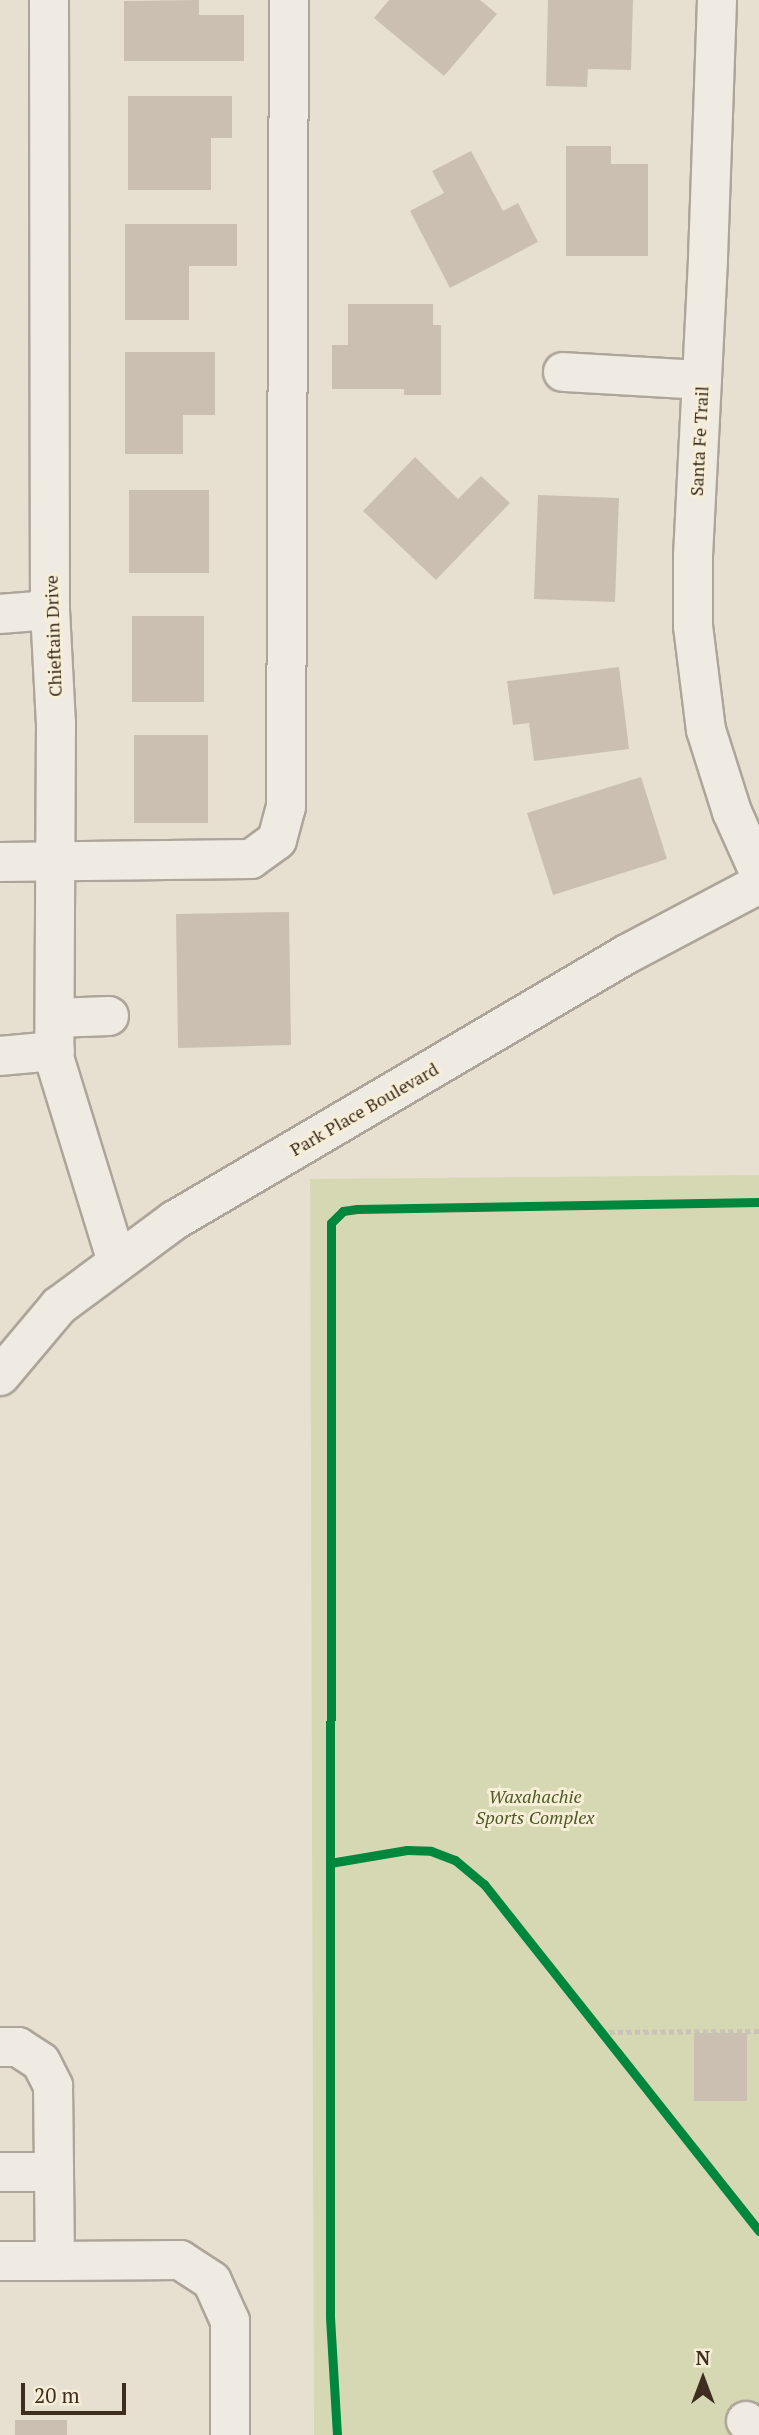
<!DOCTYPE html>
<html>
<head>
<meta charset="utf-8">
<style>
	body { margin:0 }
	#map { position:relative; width:759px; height:2435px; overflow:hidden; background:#e7e0d1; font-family:"PT Serif",serif }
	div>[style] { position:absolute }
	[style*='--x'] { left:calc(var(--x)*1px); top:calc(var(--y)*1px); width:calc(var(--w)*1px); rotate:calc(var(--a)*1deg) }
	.green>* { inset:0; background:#d6d7b3 }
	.building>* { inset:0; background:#cbbfb2 }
	.path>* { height:4.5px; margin-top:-2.25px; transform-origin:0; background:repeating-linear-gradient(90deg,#c8c2b9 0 5px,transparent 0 8.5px) }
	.roads { filter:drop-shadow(2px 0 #ada599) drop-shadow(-2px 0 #ada599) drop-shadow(0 2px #ada599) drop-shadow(0 -2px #ada599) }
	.minor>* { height:38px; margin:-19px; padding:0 19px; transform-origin:19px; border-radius:19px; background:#efebe3 }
	.cycleway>* { height:9px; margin:-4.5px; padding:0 4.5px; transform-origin:4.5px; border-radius:4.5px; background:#00873e }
	span { translate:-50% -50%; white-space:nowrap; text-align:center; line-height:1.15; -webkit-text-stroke:6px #f7eed8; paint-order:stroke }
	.street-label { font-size:18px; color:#3d2e20 }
	.park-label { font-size:18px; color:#4d5a26; font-style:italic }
	.north { position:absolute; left:668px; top:2344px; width:70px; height:70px; -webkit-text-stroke:5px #f7eed8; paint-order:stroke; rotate:0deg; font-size:19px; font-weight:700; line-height:28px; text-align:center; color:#3d2e20 }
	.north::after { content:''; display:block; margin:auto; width:24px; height:32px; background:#3d2e20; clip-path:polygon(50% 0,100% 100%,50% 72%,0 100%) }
	.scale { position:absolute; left:21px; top:2383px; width:105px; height:32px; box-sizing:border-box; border:4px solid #3d2e20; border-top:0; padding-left:9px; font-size:21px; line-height:24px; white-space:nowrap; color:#3d2e20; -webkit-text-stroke:5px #f7eed8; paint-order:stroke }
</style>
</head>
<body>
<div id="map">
	<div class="green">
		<i style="clip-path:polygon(759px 1175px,759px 2435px,314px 2435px,310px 1179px)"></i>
	</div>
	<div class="building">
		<i style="clip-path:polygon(199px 0,199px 15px,244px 15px,244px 61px,124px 61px,124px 1px)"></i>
		<i style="clip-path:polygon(389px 0,480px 0,497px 14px,444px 76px,374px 18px)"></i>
		<i style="clip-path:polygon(548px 0,633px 0,631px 70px,588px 69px,587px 87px,546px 86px)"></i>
		<i style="clip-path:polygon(128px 96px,232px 96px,232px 138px,211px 138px,211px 190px,128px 190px)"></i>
		<i style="clip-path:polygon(566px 146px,611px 146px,611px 164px,648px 164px,648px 256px,566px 256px)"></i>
		<i style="clip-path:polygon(471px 151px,503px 211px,518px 203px,538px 242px,450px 288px,410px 211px,444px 193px,432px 171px)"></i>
		<i style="clip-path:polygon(125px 224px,237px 224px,237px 266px,189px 266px,189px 320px,125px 320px)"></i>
		<i style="clip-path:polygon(348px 304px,433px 304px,433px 325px,441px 325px,441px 395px,404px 395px,404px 389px,332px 389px,332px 345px,348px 345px)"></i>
		<i style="clip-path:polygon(125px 352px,215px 352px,215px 415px,183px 415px,183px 454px,125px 454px)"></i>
		<i style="clip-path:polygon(415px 457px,458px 499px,481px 476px,510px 503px,436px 580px,363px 511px)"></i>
		<i style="clip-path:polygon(129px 490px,209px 490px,209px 573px,129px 573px)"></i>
		<i style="clip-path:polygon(538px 495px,619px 498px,615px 602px,534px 599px)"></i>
		<i style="clip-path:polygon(132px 616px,204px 616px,204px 702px,132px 702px)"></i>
		<i style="clip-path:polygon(619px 667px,629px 749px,534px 761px,529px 723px,513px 725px,507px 681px)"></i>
		<i style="clip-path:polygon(134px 735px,208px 735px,208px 823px,134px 823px)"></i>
		<i style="clip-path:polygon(641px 777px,667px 859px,553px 895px,527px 813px)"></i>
		<i style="clip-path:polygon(289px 912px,291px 1045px,178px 1048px,176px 914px)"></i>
		<i style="clip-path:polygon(694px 2033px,747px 2033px,747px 2101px,694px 2101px)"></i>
		<i style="clip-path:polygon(15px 2420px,67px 2420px,67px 2435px,15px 2435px)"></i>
	</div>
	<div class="path">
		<i style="--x:601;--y:2032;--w:158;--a:-0.4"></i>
	</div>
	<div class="roads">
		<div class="minor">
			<i style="--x:49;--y:0;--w:610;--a:89.91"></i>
			<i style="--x:50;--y:610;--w:113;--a:87"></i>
			<i style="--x:56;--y:723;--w:334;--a:90.3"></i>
			<i style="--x:54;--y:1057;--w:214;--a:72.9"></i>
			<i style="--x:717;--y:0;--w:260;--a:92"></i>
			<i style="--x:708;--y:260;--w:297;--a:92.9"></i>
			<i style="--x:693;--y:557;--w:69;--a:90"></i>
			<i style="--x:693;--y:626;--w:105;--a:82.9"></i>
			<i style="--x:706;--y:730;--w:86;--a:72.4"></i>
			<i style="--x:732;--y:812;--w:66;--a:65.8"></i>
			<i style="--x:563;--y:372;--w:139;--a:3.3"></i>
			<i style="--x:0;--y:614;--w:50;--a:-4.6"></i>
			<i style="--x:0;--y:862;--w:251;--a:-0.7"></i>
			<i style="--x:251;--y:859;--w:32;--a:-36"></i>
			<i style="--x:277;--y:840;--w:34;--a:-75"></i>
			<i style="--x:286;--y:807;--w:807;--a:-89.79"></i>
			<i style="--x:55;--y:1018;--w:54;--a:-2.1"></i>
			<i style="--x:0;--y:1056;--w:55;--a:-5.2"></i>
			<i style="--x:0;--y:1376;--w:92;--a:-49.9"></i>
			<i style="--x:59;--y:1306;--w:144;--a:-36.6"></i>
			<i style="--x:175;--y:1220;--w:524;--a:-30.48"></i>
			<i style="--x:627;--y:954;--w:149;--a:-27.9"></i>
			<i style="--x:0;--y:2047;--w:18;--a:0"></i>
			<i style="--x:18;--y:2047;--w:27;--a:33"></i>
			<i style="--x:41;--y:2062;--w:27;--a:63"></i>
			<i style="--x:53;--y:2086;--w:86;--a:89.3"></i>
			<i style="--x:0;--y:2172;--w:54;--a:0"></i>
			<i style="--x:54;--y:2172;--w:89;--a:89.4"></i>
			<i style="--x:55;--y:2261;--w:125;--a:-0.5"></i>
			<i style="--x:180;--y:2260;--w:38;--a:33"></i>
			<i style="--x:212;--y:2281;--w:44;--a:65.8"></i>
			<i style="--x:230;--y:2321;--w:114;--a:90"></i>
			<i style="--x:0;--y:2261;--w:55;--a:0"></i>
			<i style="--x:746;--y:2421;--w:16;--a:38"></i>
		</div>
	</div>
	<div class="cycleway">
		<i style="--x:330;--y:1863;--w:78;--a:-9.6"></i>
		<i style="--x:407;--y:1850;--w:24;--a:2"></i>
		<i style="--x:431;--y:1851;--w:26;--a:21"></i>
		<i style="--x:455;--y:1860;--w:38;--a:40"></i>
		<i style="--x:484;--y:1884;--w:443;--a:51.6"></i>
		<i style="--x:337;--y:2435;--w:119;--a:-93.4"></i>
		<i style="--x:330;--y:2316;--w:1093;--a:-89.95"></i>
		<i style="--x:331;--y:1223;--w:17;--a:-45"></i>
		<i style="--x:343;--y:1211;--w:14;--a:-8"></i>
		<i style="--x:357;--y:1209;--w:402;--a:-1"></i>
	</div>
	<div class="street-label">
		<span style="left:699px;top:441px;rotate:-87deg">Santa Fe Trail</span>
		<span style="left:53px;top:636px;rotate:-92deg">Chieftain Drive</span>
		<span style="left:364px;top:1109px;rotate:-30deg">Park Place Boulevard</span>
	</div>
	<div class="park-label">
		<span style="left:535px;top:1807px">Waxahachie<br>Sports Complex</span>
	</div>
	<div class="north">N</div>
	<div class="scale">20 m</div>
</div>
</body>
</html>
